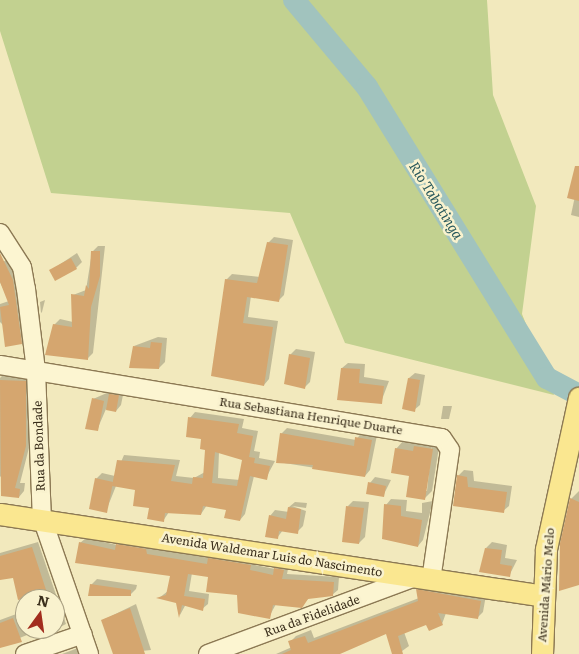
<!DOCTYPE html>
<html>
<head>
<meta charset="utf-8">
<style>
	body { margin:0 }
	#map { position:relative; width:579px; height:654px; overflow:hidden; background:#f2e9bd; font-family:Literata,serif }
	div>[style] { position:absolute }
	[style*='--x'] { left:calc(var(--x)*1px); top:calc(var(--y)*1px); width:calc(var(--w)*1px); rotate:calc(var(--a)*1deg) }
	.green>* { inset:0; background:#c2d190 }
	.shadow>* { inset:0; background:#0003 }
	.river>* { height:22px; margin:-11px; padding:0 11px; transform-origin:11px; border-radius:11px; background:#a1c3be }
	.building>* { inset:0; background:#d5a66f }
	.roads { filter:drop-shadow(1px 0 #8c7954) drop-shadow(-1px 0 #8c7954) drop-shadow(0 1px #8c7954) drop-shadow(0 -1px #8c7954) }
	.minor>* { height:18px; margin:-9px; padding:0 9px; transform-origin:9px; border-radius:9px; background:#fcf5d1 }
	.major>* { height:21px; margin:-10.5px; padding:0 10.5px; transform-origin:10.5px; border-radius:10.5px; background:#fae790 }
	span { translate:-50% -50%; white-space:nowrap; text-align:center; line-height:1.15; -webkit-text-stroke:5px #f9f2ce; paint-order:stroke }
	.street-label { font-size:12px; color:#3a2e1b }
	.water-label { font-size:14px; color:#28585c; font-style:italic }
	.north { position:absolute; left:15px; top:589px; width:50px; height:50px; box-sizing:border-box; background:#f9f2ce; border:1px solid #ada486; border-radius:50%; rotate:14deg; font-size:14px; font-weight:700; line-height:20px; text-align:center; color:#3a2e1b }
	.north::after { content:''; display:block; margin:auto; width:18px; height:22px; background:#a22d1e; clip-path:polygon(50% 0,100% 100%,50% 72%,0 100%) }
</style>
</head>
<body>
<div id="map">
	<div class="green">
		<i style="clip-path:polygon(0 0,487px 0,493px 95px,536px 206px,522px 314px,554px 395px,345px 343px,290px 213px,51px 193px,0 31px)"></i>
	</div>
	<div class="shadow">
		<i style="clip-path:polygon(579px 177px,579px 217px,571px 215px)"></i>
		<i style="clip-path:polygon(274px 237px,293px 240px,284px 295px,279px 300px,251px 296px,248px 317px,278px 321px,269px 379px,264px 385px,226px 280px,232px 274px,260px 277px,268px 243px)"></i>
		<i style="clip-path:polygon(98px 246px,105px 246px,93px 353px,87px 359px,54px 325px,60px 319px,73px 322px,73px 295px,86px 290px,92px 252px)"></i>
		<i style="clip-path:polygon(77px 253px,82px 262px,76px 268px,50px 271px)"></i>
		<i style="clip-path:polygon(12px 258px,27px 338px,21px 343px,0 322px,0 304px,9px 301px,0 282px,0 263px)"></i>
		<i style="clip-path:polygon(45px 300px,42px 312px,41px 313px,40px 302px)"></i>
		<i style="clip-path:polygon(158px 337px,167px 338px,165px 362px,159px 368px,134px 346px)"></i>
		<i style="clip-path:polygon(296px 349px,315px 352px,310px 382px,304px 388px,290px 355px)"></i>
		<i style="clip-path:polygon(348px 363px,365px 364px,364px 377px,389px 381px,381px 402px,339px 399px,342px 368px)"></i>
		<i style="clip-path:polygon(415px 373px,425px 375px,420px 405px,414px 410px,409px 378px)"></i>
		<i style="clip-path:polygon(4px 374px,31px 376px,31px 440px,20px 483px,25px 483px,24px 491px,19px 497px,0 476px,0 378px)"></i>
		<i style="clip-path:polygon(116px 389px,124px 390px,121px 405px,116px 411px,106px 409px,97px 430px,93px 399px)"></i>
		<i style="clip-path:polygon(443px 406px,452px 406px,449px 419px,441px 419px)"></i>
		<i style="clip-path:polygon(evenodd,195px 412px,244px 419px,242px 428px,258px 431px,254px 451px,260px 452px,259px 458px,275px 461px,266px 478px,254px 476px,245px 514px,240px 520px,228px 509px,207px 505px,201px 514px,169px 512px,163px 521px,137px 489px,116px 486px,106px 511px,96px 479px,102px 473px,115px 476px,124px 455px,180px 460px,176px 476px,194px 478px,205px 472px,206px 449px,190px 418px,195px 412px,219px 452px,243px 459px,240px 480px,218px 478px,219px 452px)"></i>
		<i style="clip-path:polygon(287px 428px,356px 440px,362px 432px,377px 435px,370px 470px,365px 476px,278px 462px,281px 434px)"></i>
		<i style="clip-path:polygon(evenodd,404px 440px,440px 441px,432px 491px,424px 499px,396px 449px,404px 440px,432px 442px,427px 491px,425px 491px,432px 442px)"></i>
		<i style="clip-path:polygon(464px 470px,473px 471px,474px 481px,512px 486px,509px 506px,503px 511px,454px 504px,458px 476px)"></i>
		<i style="clip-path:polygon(375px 477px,391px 480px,383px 496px,370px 483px)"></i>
		<i style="clip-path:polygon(579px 491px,579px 584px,571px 499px)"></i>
		<i style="clip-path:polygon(391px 499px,407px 500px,406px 511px,422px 513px,422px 503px,433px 501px,423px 540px,418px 546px,386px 505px)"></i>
		<i style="clip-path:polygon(353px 501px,369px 502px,365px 537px,359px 543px,348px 506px)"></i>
		<i style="clip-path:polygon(295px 502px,307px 503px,306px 508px,292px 506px,306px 511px,303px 526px,297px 532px,283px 530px,277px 538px,270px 516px,275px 510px,289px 512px,289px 507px)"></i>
		<i style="clip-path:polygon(86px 538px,117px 545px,122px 539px,151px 544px,153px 549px,210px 558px,215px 553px,256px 559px,255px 565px,275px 569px,281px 563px,289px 564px,287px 574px,339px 577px,338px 590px,332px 595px,309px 598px,301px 606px,276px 604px,269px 617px,210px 575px,192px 573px,189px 591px,209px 594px,208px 604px,202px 609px,186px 604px,180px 615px,177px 602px,159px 598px,168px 591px,172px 575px,80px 543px)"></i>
		<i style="clip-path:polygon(38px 542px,66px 624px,44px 635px,42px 629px,55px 629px,55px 599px,30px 599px,13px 576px,0 579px,0 553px)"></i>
		<i style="clip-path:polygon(492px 542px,507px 545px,505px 558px,517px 560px,509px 576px,486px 548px)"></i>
		<i style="clip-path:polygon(97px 579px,137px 585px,136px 589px,130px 595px,91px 585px)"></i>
		<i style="clip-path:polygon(423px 584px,486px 595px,483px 612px,477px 618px,446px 613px,442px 624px,427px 623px,404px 632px,409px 646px,398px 654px,393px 654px,387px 633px,336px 654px,276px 654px,292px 647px,290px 642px,296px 636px,311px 630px,314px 638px,419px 598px,417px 590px)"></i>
		<i style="clip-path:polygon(136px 604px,151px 650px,114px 654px,103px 620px)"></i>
		<i style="clip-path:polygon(19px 613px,27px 635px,0 646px,0 620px)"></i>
		<i style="clip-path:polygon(78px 648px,81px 654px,62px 654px)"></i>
	</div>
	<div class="river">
		<i style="--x:294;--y:0;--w:114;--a:50"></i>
		<i style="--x:367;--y:87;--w:342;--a:58.3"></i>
		<i style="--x:547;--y:378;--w:36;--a:28"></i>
	</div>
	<div class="building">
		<i style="clip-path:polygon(575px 166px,579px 166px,579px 201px,567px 198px)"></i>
		<i style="clip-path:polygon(267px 242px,288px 245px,279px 302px,247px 297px,243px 323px,273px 327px,264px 386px,211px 376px,225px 279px,257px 283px)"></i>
		<i style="clip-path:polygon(91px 251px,100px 251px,100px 276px,91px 307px,88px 360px,45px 355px,53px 324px,72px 327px,71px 294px,84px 296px,86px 285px,89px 289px)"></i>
		<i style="clip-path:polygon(0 253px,13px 280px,22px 344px,5px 347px,0 307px,9px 305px,0 282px)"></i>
		<i style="clip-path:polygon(71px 258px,77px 269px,55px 281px,49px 270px)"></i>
		<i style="clip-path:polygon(151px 342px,162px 343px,159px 369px,129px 368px,133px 346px,150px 348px)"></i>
		<i style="clip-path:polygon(289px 354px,310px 358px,305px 389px,284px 384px)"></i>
		<i style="clip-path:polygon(341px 368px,360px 369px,359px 383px,384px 386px,382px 404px,337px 400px)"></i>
		<i style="clip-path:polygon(408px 378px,420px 380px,415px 412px,402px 409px)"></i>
		<i style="clip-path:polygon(0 380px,26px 381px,26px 446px,15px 488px,20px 489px,19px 498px,1px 496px)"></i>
		<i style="clip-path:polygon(109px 394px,119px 395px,116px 412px,106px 410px)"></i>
		<i style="clip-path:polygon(92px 398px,104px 401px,98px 431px,85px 429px)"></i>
		<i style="clip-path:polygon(evenodd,188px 417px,239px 424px,237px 433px,253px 436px,249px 457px,255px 458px,254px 463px,270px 466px,267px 480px,250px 476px,240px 521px,224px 518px,226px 510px,203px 506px,201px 515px,165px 513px,164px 522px,147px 519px,149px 508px,133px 506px,135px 490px,112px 486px,117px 460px,175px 465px,171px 481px,192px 484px,193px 477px,203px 478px,205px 450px,200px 449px,201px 439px,186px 437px,188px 417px,215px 452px,242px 460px,237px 486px,212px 483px,215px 452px)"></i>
		<i style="clip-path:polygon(280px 433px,354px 446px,355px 437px,372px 440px,365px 477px,312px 469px,313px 465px,276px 463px)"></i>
		<i style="clip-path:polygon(414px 446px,433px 449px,425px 500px,406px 497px,409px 476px,391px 473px,395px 448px,413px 451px)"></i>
		<i style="clip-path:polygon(457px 475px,467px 477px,468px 487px,507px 492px,504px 513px,453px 506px)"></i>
		<i style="clip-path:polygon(95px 478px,113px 482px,107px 513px,89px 509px)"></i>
		<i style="clip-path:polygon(368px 482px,386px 486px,384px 497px,366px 494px)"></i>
		<i style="clip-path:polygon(570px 498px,579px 502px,579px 585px,559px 591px,560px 543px)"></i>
		<i style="clip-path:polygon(384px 504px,401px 506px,401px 516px,422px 520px,418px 547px,382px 539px)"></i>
		<i style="clip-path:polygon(346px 506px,364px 508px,359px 544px,342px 542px)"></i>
		<i style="clip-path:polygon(288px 507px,301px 509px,298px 534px,279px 531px,278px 539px,265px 537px,269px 515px,286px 519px)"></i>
		<i style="clip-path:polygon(79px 542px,115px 550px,116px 544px,146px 549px,147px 554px,207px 564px,208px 558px,251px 565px,250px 570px,273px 575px,274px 568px,284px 570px,282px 579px,334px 582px,333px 596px,308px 599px,302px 608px,273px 605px,270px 619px,238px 613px,237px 595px,206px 592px,208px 577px,188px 574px,184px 596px,205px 599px,203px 611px,182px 605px,179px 618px,176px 603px,156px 598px,166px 595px,170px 576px,75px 563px)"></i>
		<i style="clip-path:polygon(32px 547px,47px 593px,18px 600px,13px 578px,0 580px,0 556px)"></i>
		<i style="clip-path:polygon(485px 548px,502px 550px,500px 564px,512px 566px,510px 577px,479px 572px)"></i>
		<i style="clip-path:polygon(90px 584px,131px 590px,131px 596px,88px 596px)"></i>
		<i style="clip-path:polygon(416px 589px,481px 601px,478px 619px,438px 613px,443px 625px,429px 631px,426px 625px,398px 636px,403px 654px,392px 654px,386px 634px,340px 654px,282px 654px,291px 650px,288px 641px,305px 636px,308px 643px,418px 601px)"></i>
		<i style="clip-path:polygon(130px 608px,145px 654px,113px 654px,101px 620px)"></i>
		<i style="clip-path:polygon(13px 618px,22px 642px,0 648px,0 623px)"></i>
	</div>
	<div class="roads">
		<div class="minor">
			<i style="--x:0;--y:233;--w:40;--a:57.1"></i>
			<i style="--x:22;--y:267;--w:22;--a:80"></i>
			<i style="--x:26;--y:289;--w:83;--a:83"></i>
			<i style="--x:36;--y:371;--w:147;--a:87.7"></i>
			<i style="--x:42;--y:518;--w:144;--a:70.9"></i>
			<i style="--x:0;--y:365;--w:448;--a:9.4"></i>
			<i style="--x:442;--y:438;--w:14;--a:56"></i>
			<i style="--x:450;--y:450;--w:131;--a:98.3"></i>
			<i style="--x:25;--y:654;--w:61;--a:-19"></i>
			<i style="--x:208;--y:654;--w:221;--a:-20.4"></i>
		</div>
		<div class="major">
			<i style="--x:0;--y:514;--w:550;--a:8.57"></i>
			<i style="--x:542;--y:654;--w:105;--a:-87.8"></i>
			<i style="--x:546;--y:549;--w:155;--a:-77.7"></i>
		</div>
	</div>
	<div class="street-label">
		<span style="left:311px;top:416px;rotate:9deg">Rua Sebastiana Henrique Duarte</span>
		<span style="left:39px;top:446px;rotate:-92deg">Rua da Bondade</span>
		<span style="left:272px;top:555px;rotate:9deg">Avenida Waldemar Luis do Nascimento</span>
		<span style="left:546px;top:585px;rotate:-86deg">Avenida Mário Melo</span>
		<span style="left:312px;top:616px;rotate:-20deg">Rua da Fidelidade</span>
	</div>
	<div class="water-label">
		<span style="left:437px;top:200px;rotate:58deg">Rio Tabatinga</span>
	</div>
	<div class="north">N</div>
</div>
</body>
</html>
